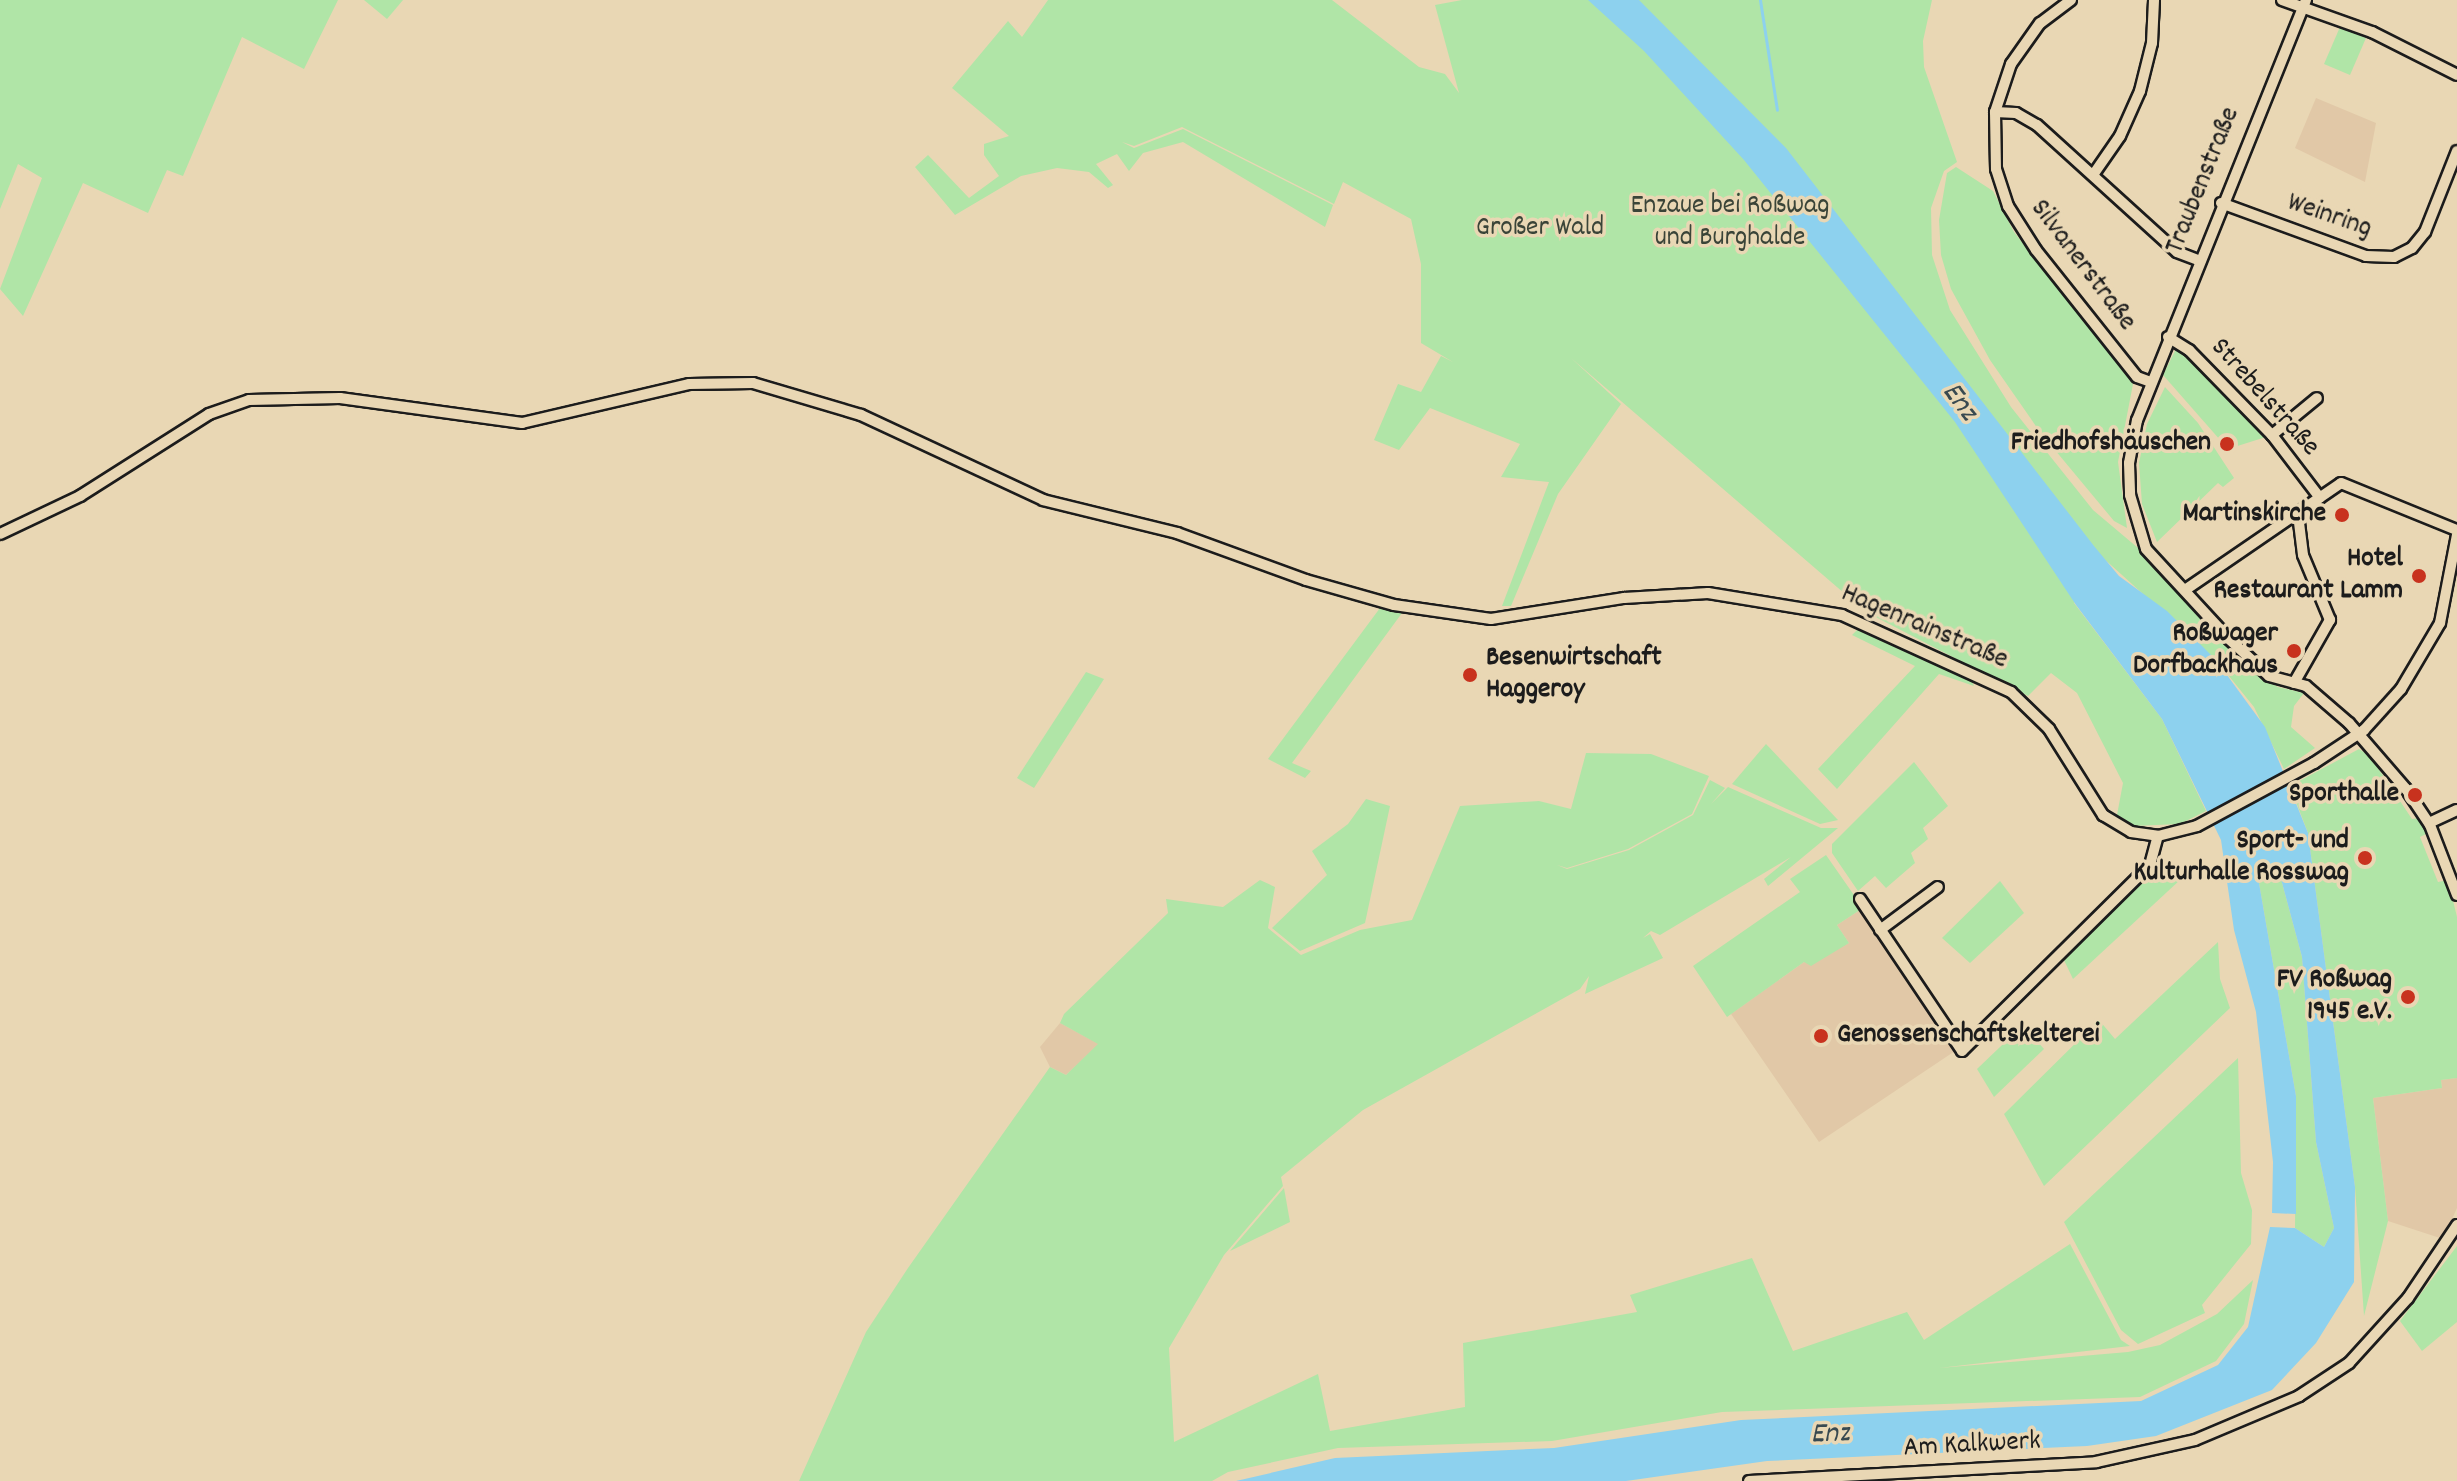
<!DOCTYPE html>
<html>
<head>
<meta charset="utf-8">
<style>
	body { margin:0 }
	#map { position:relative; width:2457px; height:1481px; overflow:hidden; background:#e9d7b4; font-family:Dekko,sans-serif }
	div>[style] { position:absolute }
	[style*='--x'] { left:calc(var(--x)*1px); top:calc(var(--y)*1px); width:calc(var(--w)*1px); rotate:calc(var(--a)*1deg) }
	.built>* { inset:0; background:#e1c8a7 }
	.green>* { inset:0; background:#b0e5a7 }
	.water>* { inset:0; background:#8dd1ee }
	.stream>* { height:3px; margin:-1.5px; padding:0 1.5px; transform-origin:1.5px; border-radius:1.5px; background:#8dd1ee }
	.roads { filter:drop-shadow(2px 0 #1c1c1c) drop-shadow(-2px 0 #1c1c1c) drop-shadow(0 2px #1c1c1c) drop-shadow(0 -2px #1c1c1c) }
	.minor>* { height:10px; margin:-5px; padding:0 5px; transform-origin:5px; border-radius:5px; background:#e9d7b4 }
	.dots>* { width:22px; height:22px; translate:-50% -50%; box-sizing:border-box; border:4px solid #e9d7b4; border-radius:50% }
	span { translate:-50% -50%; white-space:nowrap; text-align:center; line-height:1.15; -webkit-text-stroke:7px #e9d7b4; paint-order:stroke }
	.street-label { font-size:28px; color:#1c1c1c }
	.park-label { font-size:28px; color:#3a4438 }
	.poi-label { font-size:28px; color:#1c1c1c; font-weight:700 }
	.right { translate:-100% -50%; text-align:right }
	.left { translate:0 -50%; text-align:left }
	.water-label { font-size:30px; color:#384950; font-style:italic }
</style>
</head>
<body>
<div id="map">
	<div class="built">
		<i style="clip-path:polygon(2316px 98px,2376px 123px,2365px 182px,2295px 148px)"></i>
		<i style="clip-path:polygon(1863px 908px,1955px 1051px,1819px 1142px,1731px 1014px,1804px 962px,1849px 943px,1837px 925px)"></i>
		<i style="clip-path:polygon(1060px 1023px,1099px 1044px,1066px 1075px,1050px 1067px,1040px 1047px)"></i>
		<i style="clip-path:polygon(2457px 1078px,2457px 1208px,2443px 1239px,2388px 1221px,2373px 1098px,2442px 1088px,2441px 1080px)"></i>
	</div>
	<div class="green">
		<i style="clip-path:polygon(0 0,338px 0,304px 69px,242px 37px,183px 176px,167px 170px,148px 213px,83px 183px,23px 316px,0 289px,42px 178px,18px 164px,0 209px)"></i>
		<i style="clip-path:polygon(364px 0,403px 0,387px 19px)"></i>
		<i style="clip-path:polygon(1048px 0,1332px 0,1419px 67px,1445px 74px,1459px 93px,1435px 5px,1462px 0,1932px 0,1923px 41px,1924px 67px,1957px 162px,1944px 171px,1931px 208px,1932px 255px,1950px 310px,2011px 407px,2093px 510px,2144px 553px,2249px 670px,2278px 687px,2304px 693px,2294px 706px,2291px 727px,2315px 748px,2284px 769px,2254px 707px,2216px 660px,2101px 556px,2074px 603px,2162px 719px,2206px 811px,2180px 824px,2133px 826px,2117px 815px,2123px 783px,2077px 693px,2051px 673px,2028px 696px,1866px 612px,1571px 358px,1621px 404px,1558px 494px,1511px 606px,1502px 606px,1549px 482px,1501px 477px,1520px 444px,1430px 408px,1399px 450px,1374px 440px,1398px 384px,1421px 392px,1441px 356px,1453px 362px,1421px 343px,1421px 264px,1411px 219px,1343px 182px,1334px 204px,1182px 127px,1134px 146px,1122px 142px,1134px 148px,1183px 129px,1333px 205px,1325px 227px,1183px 142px,1143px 153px,1129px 171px,1117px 154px,1096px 164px,1113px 185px,1108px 188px,1089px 172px,1057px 168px,1021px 176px,955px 215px,915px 167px,928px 155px,969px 198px,999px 176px,984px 155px,984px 144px,1009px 136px,952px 88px,1008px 21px,1022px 37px)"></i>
		<i style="clip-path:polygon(2340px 27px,2366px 38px,2350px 75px,2324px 64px)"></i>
		<i style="clip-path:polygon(1956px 167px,1993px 191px,2014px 232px,2133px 384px,2118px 462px,2127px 528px,2114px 521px,2040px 432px,1990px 360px,1951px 289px,1941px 255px,1939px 220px,1947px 173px)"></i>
		<i style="clip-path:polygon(2177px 347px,2183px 350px,2269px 436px,2228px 449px,2163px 375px)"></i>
		<i style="clip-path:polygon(2165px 387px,2198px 423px,2234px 478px,2223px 487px,2218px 483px,2157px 542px,2142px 504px,2139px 463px,2147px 424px)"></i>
		<i style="clip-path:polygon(1380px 608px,1402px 613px,1292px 763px,1311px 771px,1305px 778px,1268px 759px)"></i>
		<i style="clip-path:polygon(1858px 629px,1971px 679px,1974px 686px,1939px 674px,1837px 789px,1818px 769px,1915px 666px,1852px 635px)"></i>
		<i style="clip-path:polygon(1086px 672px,1104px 679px,1034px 788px,1017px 778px)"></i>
		<i style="clip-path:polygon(1766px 744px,1838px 820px,1820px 824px,1732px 784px)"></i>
		<i style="clip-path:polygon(2359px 749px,2370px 756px,2412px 819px,2420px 818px,2428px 833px,2420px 837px,2438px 882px,2448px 880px,2457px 917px,2457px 1078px,2441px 1080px,2442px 1088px,2373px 1098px,2388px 1221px,2364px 1316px,2355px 1187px,2308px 833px,2290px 786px)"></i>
		<i style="clip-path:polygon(1586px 753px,1651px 754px,1709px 776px,1692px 814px,1628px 849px,1567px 868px,1557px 865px,1567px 869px,1629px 850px,1693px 815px,1710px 780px,1725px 788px,1711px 804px,1728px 787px,1821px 828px,1838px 828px,1768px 886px,1764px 879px,1791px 857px,1660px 935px,1651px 931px,1643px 938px,1650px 934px,1663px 958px,1585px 994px,1589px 976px,1580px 989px,1363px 1110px,1281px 1177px,1283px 1186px,1224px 1255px,1169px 1348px,1174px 1442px,1318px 1374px,1330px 1431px,1465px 1407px,1463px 1343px,1637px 1312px,1630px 1295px,1752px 1258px,1793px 1351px,1907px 1312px,1924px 1340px,2070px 1244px,2121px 1340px,2130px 1346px,1939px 1368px,2128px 1352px,2160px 1345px,2217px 1314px,2253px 1280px,2244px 1324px,2216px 1361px,2140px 1397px,1722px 1412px,1552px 1441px,1338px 1448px,1228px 1472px,1212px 1481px,799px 1481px,866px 1332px,908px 1268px,1050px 1067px,1066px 1075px,1098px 1044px,1060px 1023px,1064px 1014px,1168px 913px,1166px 899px,1223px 907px,1260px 880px,1275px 887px,1268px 928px,1301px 955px,1360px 930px,1412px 920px,1460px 806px,1539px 801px,1571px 809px)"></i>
		<i style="clip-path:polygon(1914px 762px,1948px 806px,1923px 828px,1928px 839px,1911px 853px,1915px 863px,1886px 888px,1875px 876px,1858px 891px,1832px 853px,1832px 844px)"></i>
		<i style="clip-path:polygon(1366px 799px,1390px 806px,1365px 923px,1300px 951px,1272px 928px,1327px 875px,1312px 851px,1348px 824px)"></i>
		<i style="clip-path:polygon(1826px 855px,1863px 908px,1837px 925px,1849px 943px,1811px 966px,1804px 962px,1727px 1017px,1693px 966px,1800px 892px,1790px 879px)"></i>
		<i style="clip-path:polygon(2164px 862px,2173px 862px,2180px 880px,2073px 979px,2063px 958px)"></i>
		<i style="clip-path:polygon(2270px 871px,2281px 879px,2302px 957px,2316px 1142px,2334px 1228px,2324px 1247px,2295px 1228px,2296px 1096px,2259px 883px)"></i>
		<i style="clip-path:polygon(2000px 881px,2024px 913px,1970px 963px,1942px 938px)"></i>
		<i style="clip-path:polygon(2218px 942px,2220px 979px,2230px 1008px,2044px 1186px,2004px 1114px,2099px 1020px,2115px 1039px)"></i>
		<i style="clip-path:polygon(2023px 1025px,2044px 1049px,1994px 1097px,1977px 1069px)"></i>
		<i style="clip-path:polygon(2238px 1058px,2241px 1173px,2252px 1210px,2251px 1244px,2202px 1305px,2205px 1313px,2138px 1344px,2121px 1330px,2064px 1222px)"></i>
		<i style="clip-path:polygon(1284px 1188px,1290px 1222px,1230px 1251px)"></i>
		<i style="clip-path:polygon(2457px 1246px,2457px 1322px,2422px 1351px,2400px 1321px)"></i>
	</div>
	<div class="water">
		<i style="clip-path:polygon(1588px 0,1639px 0,1786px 148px,2094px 546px,2119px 576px,2167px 611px,2216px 660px,2265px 727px,2308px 833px,2355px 1187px,2354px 1282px,2316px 1343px,2272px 1390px,2156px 1436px,2087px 1446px,1767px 1461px,1626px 1481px,1236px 1481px,1335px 1458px,1554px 1448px,1741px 1420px,2141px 1401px,2218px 1365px,2248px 1327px,2270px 1227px,2295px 1228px,2324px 1247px,2334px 1228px,2316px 1142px,2302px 957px,2281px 879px,2270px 871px,2259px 883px,2296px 1096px,2296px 1214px,2272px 1213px,2273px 1162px,2256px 1012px,2234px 930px,2221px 840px,2162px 719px,2076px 605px,1955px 422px,1744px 160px,1644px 51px)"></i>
	</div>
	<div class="stream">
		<i style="--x:1760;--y:0;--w:111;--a:81.2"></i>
	</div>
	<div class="roads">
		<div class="minor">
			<i style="--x:2071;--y:0;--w:39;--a:143"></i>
			<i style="--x:2040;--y:23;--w:50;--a:125.3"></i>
			<i style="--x:2011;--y:64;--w:51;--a:108.4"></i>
			<i style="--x:1995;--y:112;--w:57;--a:89"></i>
			<i style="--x:1996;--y:169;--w:39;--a:72"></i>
			<i style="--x:2008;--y:206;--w:52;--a:57.5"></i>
			<i style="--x:2036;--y:250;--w:162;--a:51.5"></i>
			<i style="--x:2137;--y:377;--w:15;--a:20"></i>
			<i style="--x:2282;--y:0;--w:96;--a:19.6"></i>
			<i style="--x:2372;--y:32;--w:95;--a:26.8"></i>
			<i style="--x:2306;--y:0;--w:453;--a:111.9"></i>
			<i style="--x:2137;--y:420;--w:44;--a:100.5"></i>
			<i style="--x:2129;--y:463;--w:32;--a:88"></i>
			<i style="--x:2130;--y:495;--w:56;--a:73.5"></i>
			<i style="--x:2146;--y:549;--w:122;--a:47.3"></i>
			<i style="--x:2229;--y:639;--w:54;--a:42.8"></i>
			<i style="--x:2269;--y:676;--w:38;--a:15"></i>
			<i style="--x:2306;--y:686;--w:57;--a:40.7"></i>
			<i style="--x:2349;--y:723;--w:87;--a:49.2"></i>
			<i style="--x:2406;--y:789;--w:43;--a:56.3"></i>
			<i style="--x:2430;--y:825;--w:75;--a:68.9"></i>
			<i style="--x:1995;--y:112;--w:21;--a:3"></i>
			<i style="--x:2016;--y:113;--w:24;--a:30"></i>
			<i style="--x:2037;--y:125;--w:189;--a:42.2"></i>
			<i style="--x:2177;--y:252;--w:22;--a:21"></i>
			<i style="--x:2093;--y:175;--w:47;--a:-55.3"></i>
			<i style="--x:2120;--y:136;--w:49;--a:-66"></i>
			<i style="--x:2140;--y:91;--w:49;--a:-76"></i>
			<i style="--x:2152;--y:43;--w:43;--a:-87.3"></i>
			<i style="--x:2221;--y:203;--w:154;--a:20.1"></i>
			<i style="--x:2366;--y:256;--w:28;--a:2"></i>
			<i style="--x:2394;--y:257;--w:20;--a:-27"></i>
			<i style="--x:2412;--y:248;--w:21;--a:-51"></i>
			<i style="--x:2425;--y:232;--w:87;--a:-68.4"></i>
			<i style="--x:2168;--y:337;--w:25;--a:32"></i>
			<i style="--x:2189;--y:350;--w:119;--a:45.7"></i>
			<i style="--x:2272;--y:435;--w:79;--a:52.7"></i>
			<i style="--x:2272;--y:435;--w:58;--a:-39.4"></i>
			<i style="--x:0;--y:534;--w:89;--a:-25.4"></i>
			<i style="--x:80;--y:496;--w:153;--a:-32.4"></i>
			<i style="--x:209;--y:414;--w:42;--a:-19.3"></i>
			<i style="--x:249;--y:400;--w:91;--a:-1.3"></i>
			<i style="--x:340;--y:398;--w:184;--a:7.8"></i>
			<i style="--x:522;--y:423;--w:171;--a:-13.1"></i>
			<i style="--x:689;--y:384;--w:64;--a:-0.9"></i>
			<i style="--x:753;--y:383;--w:113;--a:16.5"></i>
			<i style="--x:861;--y:415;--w:201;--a:25"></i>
			<i style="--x:1043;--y:500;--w:138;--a:13.8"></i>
			<i style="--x:1177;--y:533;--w:137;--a:20"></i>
			<i style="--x:1306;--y:580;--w:91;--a:15.9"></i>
			<i style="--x:1394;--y:605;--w:98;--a:8.2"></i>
			<i style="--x:1491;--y:619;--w:135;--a:-9"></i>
			<i style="--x:1624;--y:598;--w:84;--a:-3.4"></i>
			<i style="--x:1708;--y:593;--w:136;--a:9.3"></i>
			<i style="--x:1842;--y:615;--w:186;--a:24.5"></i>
			<i style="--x:2011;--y:692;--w:53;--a:44.2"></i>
			<i style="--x:2049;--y:729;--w:102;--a:57.9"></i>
			<i style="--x:2103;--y:815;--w:33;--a:31"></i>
			<i style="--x:2131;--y:832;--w:27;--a:8"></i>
			<i style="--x:2158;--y:836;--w:40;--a:-14.4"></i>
			<i style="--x:2197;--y:826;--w:133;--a:-28.3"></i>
			<i style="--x:2314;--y:763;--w:60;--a:-33.4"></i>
			<i style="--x:2364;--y:730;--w:55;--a:-47.9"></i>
			<i style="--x:2401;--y:689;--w:77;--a:-59.4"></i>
			<i style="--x:2440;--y:623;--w:90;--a:-79.1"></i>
			<i style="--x:2185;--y:590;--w:189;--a:-34.4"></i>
			<i style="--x:2341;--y:483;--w:125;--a:22.1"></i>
			<i style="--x:2294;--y:683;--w:73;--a:-60.3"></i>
			<i style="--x:2330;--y:620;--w:70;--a:-112.6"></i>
			<i style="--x:2303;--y:555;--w:39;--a:-97"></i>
			<i style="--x:2429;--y:823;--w:31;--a:-25"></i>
			<i style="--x:1860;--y:899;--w:183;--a:56.1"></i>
			<i style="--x:1962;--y:1051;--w:264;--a:-44.7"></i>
			<i style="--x:2150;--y:865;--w:30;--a:-75"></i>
			<i style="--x:1880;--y:930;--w:72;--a:-36.6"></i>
			<i style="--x:1749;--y:1481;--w:348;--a:-3.1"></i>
			<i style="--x:2096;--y:1462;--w:101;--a:-12.5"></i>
			<i style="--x:2195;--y:1440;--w:113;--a:-22.9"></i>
			<i style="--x:2299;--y:1396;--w:60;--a:-33.4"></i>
			<i style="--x:2349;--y:1363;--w:88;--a:-47.8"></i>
			<i style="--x:2408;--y:1298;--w:88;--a:-56.1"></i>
		</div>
	</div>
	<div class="dots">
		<i style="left:2227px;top:444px;background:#c8321e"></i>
		<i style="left:2342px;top:515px;background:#c8321e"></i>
		<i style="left:2419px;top:576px;background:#c8321e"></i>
		<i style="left:2294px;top:651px;background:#c8321e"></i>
		<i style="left:1470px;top:675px;background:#c8321e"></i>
		<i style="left:2415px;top:795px;background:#c8321e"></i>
		<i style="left:2365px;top:858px;background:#c8321e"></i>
		<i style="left:2408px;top:997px;background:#c8321e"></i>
		<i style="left:1821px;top:1036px;background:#c8321e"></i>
	</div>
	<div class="street-label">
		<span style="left:2204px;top:181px;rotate:-68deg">Traubenstraße</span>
		<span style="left:2329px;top:217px;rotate:19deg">Weinring</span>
		<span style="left:2082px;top:266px;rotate:53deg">Silvanerstraße</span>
		<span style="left:2264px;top:398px;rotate:48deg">Strebelstraße</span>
		<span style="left:1924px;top:628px;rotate:23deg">Hagenrainstraße</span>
		<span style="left:1972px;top:1446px;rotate:-3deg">Am Kalkwerk</span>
	</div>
	<div class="park-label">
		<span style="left:1730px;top:223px">Enzaue bei Roßwag<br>und Burghalde</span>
		<span style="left:1540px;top:229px">Großer Wald</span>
	</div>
	<div class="poi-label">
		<span class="right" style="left:2211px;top:444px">Friedhofshäuschen</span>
		<span class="right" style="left:2326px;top:515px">Martinskirche</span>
		<span class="right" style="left:2403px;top:576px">Hotel<br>Restaurant Lamm</span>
		<span class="right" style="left:2278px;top:651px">Roßwager<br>Dorfbackhaus</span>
		<span class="left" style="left:1486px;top:675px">Besenwirtschaft<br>Haggeroy</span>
		<span class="right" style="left:2399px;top:795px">Sporthalle</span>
		<span class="right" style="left:2349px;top:858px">Sport- und<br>Kulturhalle Rosswag</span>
		<span class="right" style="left:2392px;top:997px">FV Roßwag<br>1945 e.V.</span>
		<span class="left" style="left:1837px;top:1036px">Genossenschaftskelterei</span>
	</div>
	<div class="water-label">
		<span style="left:1958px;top:403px;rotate:53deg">Enz</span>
		<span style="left:1830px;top:1436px;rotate:-2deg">Enz</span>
	</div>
</div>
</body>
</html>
